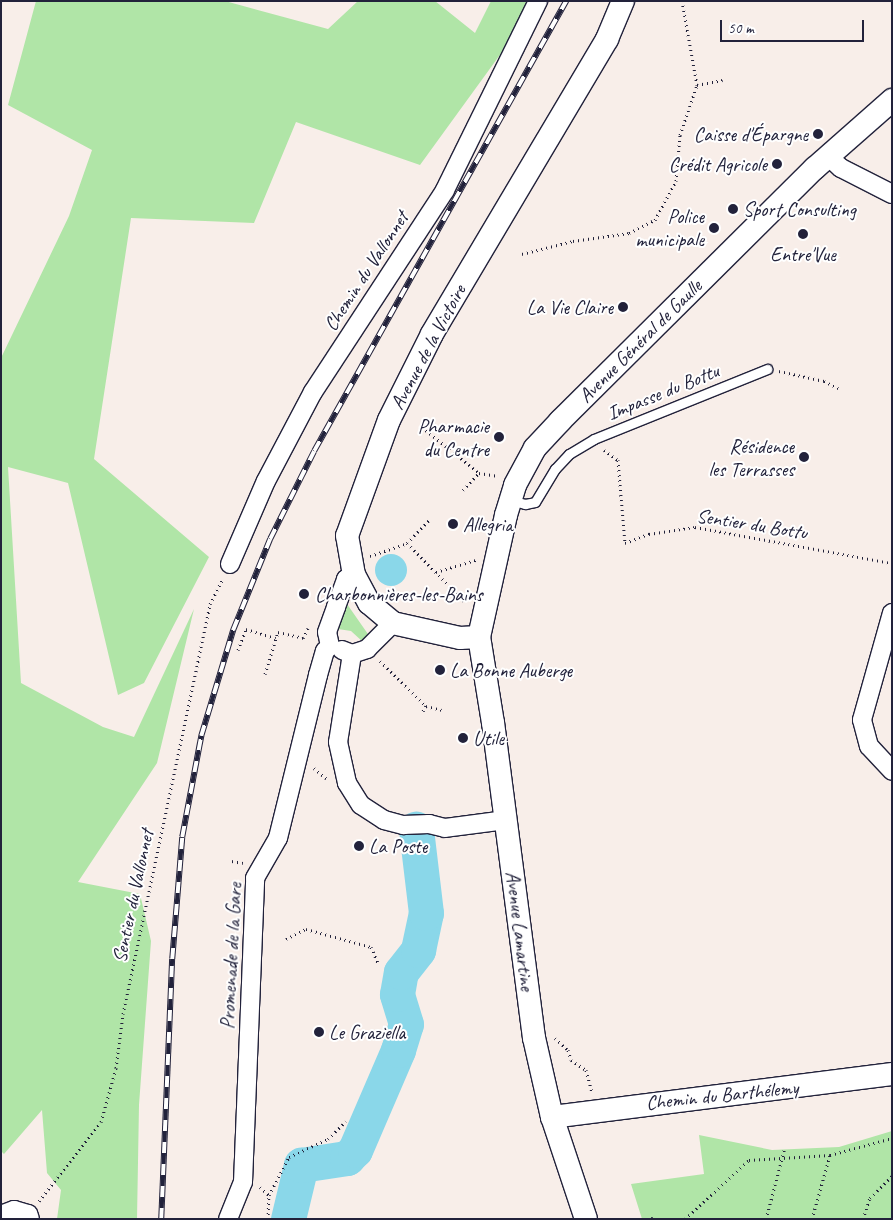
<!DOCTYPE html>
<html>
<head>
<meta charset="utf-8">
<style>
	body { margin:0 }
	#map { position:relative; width:893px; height:1220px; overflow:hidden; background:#f8eee9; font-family:Caveat,sans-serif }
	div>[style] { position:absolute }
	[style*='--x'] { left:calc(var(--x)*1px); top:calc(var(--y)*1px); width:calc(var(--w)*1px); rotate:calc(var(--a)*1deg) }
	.green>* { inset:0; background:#b0e5a7 }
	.water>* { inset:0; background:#8ad7e9 }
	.round { border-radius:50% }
	.river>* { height:35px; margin:-17.5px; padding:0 17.5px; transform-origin:17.5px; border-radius:17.5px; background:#8ad7e9 }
	.path>* { height:3px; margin-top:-1.5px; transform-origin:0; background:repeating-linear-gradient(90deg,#22223b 0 1px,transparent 0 5px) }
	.roads { filter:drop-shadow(1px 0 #22223b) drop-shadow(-1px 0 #22223b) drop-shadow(0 1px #22223b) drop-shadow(0 -1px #22223b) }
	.service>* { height:9px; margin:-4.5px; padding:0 4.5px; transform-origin:4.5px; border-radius:4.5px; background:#fff }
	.minor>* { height:18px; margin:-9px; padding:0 9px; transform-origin:9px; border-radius:9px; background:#fff }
	.tertiary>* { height:22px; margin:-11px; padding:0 11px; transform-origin:11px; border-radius:11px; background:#fff }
	.rail>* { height:5.5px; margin-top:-2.75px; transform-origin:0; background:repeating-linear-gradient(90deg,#fff 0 11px,#22223b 0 22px); box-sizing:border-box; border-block:1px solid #22223b }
	.dots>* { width:14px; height:14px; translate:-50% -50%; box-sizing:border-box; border:2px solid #fff; border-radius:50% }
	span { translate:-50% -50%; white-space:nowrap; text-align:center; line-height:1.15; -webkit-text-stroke:4px #fff; paint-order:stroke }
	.poi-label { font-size:20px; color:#22223b }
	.right { translate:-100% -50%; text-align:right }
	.left { translate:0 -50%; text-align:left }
	.street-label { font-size:20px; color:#22223b }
	.frame { position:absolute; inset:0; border:2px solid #22223b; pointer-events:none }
	.scale { position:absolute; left:720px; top:20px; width:144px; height:22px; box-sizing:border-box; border:2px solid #22223b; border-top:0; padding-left:6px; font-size:15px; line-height:18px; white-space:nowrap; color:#22223b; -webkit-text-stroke:4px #fff; paint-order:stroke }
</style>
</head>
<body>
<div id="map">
	<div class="green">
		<i style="clip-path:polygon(36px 1px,225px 1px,328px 29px,358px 1px,435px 1px,475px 33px,491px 1px,528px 1px,515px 34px,420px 165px,296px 122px,254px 223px,131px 218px,94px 459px,209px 557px,144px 683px,118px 695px,68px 483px,8px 467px,21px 683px,103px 727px,134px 737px,194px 609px,157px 763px,78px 882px,140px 894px,151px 941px,139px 1105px,137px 1219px,57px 1219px,61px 1190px,47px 1173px,42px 1110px,4px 1154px,1px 1151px,1px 358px,69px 216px,92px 150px,8px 105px)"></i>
		<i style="clip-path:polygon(347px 604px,370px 637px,363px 642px,351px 631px,338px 629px)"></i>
		<i style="clip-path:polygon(892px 1131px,892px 1219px,642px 1219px,631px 1184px,704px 1174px,699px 1135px,772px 1150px,839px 1147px)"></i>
	</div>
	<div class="water">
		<i class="round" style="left:375px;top:554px;width:32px;height:32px"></i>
	</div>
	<div class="river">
		<i style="--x:288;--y:1219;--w:56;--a:-76.5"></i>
		<i style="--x:301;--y:1165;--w:47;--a:-8.7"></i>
		<i style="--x:347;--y:1158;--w:11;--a:-45"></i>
		<i style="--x:355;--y:1150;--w:109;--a:-66.7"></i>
		<i style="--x:398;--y:1050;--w:27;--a:-73"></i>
		<i style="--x:406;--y:1024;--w:31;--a:-107"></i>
		<i style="--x:397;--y:994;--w:22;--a:-80"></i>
		<i style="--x:401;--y:972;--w:28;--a:-52"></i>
		<i style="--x:418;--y:950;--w:38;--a:-78"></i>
		<i style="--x:426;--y:913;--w:85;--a:-96.8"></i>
	</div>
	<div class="path">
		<i style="--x:697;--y:85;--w:26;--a:-11"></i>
		<i style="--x:522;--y:254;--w:53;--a:-14.3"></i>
		<i style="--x:573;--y:241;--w:57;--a:-8.1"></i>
		<i style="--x:629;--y:233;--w:29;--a:-27"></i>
		<i style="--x:655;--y:220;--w:44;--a:-61.7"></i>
		<i style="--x:676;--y:181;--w:46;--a:-85"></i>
		<i style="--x:680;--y:135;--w:53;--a:-71.2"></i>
		<i style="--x:697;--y:85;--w:85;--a:-100.1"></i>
		<i style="--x:779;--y:371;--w:46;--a:12.5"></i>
		<i style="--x:824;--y:381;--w:16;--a:27"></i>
		<i style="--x:422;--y:427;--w:73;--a:38.9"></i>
		<i style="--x:479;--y:473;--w:18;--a:9"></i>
		<i style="--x:604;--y:450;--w:17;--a:36"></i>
		<i style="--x:618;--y:460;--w:83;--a:85.2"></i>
		<i style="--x:625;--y:543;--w:26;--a:-21"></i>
		<i style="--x:649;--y:534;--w:47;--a:-8.7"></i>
		<i style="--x:695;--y:527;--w:200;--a:10.4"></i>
		<i style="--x:463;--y:490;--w:23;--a:-47"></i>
		<i style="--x:407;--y:543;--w:84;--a:45.5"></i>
		<i style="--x:370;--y:556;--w:39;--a:-19"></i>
		<i style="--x:407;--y:543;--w:33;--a:-46"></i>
		<i style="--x:436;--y:572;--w:42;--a:-16.7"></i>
		<i style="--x:238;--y:650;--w:22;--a:-69"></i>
		<i style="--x:246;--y:629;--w:31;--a:17"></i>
		<i style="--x:380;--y:661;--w:64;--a:44.4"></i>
		<i style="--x:426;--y:706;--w:16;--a:14"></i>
		<i style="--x:265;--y:674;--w:44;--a:-72.8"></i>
		<i style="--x:278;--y:632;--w:26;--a:13"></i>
		<i style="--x:303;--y:638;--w:11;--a:-63"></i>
		<i style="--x:423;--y:711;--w:6;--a:-59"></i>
		<i style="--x:314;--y:768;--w:16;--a:40"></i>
		<i style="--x:232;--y:861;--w:11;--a:10"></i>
		<i style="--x:286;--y:939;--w:22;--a:-27"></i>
		<i style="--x:306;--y:929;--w:67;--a:15.5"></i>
		<i style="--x:371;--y:947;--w:17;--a:66"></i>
		<i style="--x:555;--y:1038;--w:18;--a:43"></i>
		<i style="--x:568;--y:1050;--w:10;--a:73"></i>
		<i style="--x:571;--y:1060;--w:18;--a:34"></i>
		<i style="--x:586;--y:1070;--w:23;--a:75"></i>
		<i style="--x:260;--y:1187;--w:12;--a:42"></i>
		<i style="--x:39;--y:1201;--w:100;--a:-51.9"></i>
		<i style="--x:101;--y:1122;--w:56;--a:-74.5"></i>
		<i style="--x:116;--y:1068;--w:54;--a:-82.6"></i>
		<i style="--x:123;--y:1014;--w:419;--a:-78"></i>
		<i style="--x:210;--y:604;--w:29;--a:-63"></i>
		<i style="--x:651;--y:1217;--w:2;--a:63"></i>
		<i style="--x:268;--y:1219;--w:24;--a:-88"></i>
		<i style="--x:269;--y:1195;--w:43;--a:-62.2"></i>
		<i style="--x:289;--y:1157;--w:43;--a:-24.8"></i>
		<i style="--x:328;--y:1139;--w:25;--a:-45"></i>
		<i style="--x:685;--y:1219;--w:87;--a:-42.7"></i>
		<i style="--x:749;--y:1160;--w:81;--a:-3.5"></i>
		<i style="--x:830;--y:1155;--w:64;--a:-15.3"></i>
		<i style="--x:766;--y:1219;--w:74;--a:-75.2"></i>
		<i style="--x:812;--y:1219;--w:66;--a:-74.3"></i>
		<i style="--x:863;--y:1219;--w:22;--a:-72"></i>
		<i style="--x:870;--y:1198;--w:31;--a:-45"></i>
	</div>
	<div class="roads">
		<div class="service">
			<i style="--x:510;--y:500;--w:16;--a:15"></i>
			<i style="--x:525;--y:504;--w:10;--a:-11"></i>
			<i style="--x:535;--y:502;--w:39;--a:-59"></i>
			<i style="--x:555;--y:469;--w:21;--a:-47"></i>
			<i style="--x:569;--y:454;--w:29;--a:-31"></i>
			<i style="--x:594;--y:439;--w:187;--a:-22"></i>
		</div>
		<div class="minor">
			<i style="--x:829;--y:157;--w:16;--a:43"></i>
			<i style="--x:841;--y:168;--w:57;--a:27"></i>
			<i style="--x:230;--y:564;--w:90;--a:-66.6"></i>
			<i style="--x:266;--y:481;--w:101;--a:-62.2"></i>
			<i style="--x:313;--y:392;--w:241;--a:-56.8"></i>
			<i style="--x:445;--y:190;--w:211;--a:-63.8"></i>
			<i style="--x:892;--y:613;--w:111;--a:105.7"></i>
			<i style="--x:862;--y:720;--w:27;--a:75"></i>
			<i style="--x:869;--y:746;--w:34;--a:47"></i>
			<i style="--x:330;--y:646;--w:14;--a:-102"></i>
			<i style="--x:327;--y:632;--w:27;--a:-70"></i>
			<i style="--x:336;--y:607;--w:30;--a:-70"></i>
			<i style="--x:346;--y:579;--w:9;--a:-27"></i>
			<i style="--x:342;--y:650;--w:11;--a:22"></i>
			<i style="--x:352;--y:654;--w:16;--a:-18"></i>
			<i style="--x:367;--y:649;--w:37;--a:-45"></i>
			<i style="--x:352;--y:654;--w:89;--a:99"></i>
			<i style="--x:338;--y:742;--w:42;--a:77.6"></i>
			<i style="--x:347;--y:783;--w:26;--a:58"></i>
			<i style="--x:361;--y:805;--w:27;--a:33"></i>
			<i style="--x:384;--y:820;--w:20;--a:15"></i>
			<i style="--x:403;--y:825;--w:26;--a:-2"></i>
			<i style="--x:429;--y:824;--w:16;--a:14"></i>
			<i style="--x:445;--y:828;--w:62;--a:-7.5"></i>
			<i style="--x:1;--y:1215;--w:14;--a:-21"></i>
			<i style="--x:14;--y:1210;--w:15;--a:16"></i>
			<i style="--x:28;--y:1214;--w:5;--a:68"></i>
			<i style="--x:228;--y:1219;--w:40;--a:-68"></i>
			<i style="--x:243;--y:1182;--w:304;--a:-87.7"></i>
			<i style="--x:255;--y:878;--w:46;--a:-60.1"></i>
			<i style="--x:278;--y:838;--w:168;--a:-76.2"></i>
			<i style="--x:318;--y:675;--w:25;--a:-74"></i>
			<i style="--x:325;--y:651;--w:7;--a:-45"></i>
		</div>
		<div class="tertiary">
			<i style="--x:479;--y:637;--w:19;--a:177"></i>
			<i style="--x:460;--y:638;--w:69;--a:-167.4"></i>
			<i style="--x:393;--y:623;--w:31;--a:-140"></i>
			<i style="--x:369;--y:603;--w:32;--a:-118"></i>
			<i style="--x:354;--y:575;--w:40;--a:-100"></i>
			<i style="--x:347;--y:536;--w:123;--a:-70.1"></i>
			<i style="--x:389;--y:420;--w:96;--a:-63.4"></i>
			<i style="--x:432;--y:334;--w:343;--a:-59.3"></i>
			<i style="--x:607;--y:39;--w:41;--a:-67.2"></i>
			<i style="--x:552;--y:1117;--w:343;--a:-7.2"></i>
			<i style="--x:586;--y:1219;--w:108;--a:-108.4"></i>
			<i style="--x:552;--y:1117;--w:81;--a:-102.8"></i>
			<i style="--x:534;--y:1038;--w:318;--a:-97.4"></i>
			<i style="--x:493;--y:723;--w:87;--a:-99.2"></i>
			<i style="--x:479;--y:637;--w:125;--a:-77.5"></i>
			<i style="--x:506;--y:515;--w:31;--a:-73"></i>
			<i style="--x:515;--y:485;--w:42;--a:-61.6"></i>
			<i style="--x:535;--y:448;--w:37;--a:-47"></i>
			<i style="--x:560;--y:421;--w:359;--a:-44.8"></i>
			<i style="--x:815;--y:168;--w:103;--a:-41.4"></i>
		</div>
	</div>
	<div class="rail">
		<i style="--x:161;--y:1219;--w:260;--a:-87.6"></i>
		<i style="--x:172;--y:959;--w:122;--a:-85.3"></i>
		<i style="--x:182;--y:837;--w:103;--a:-79.3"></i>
		<i style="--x:201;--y:736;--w:111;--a:-73.2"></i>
		<i style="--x:233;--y:630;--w:98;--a:-67.9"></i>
		<i style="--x:270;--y:539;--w:98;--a:-63.4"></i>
		<i style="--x:314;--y:451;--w:516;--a:-60.75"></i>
	</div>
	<div class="dots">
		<i style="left:818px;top:134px;background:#22223b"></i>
		<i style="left:777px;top:164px;background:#22223b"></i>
		<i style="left:733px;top:209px;background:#22223b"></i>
		<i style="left:714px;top:228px;background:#22223b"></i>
		<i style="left:803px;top:234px;background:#22223b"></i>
		<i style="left:623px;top:307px;background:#22223b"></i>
		<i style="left:499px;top:437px;background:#22223b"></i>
		<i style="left:804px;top:457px;background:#22223b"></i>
		<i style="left:453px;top:524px;background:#22223b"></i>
		<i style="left:304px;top:594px;background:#22223b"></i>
		<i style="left:440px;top:670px;background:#22223b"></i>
		<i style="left:463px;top:738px;background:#22223b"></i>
		<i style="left:359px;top:846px;background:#22223b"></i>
		<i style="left:319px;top:1032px;background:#22223b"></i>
	</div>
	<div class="poi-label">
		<span class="right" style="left:808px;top:134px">Caisse d'Épargne</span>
		<span class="right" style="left:767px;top:164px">Crédit Agricole</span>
		<span class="left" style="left:743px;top:209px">Sport Consulting</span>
		<span class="right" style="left:704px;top:228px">Police<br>municipale</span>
		<span style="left:803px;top:254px">Entre'Vue</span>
		<span class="right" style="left:613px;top:307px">La Vie Claire</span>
		<span class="right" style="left:489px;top:438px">Pharmacie<br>du Centre</span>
		<span class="right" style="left:794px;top:458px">Résidence<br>les Terrasses</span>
		<span class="left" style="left:463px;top:524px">Allegria</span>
		<span class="left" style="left:315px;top:594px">Charbonnières-les-Bains</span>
		<span class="left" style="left:450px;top:670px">La Bonne Auberge</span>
		<span class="left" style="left:473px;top:738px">Utile</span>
		<span class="left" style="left:369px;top:846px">La Poste</span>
		<span class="left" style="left:329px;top:1032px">Le Graziella</span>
	</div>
	<div class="street-label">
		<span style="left:366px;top:271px;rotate:-57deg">Chemin du Vallonnet</span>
		<span style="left:640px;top:341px;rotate:-45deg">Avenue Général de Gaulle</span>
		<span style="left:428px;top:347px;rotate:-62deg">Avenue de la Victoire</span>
		<span style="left:663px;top:392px;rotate:-22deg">Impasse du Bottu</span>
		<span style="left:752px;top:524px;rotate:9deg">Sentier du Bottu</span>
		<span style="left:133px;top:896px;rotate:-78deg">Sentier du Vallonnet</span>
		<span style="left:520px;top:931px;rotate:83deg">Avenue Lamartine</span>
		<span style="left:231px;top:956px;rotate:-87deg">Promenade de la Gare</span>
		<span style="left:722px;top:1095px;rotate:-6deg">Chemin du Barthélemy</span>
	</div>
	<div class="frame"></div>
	<div class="scale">50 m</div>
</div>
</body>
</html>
